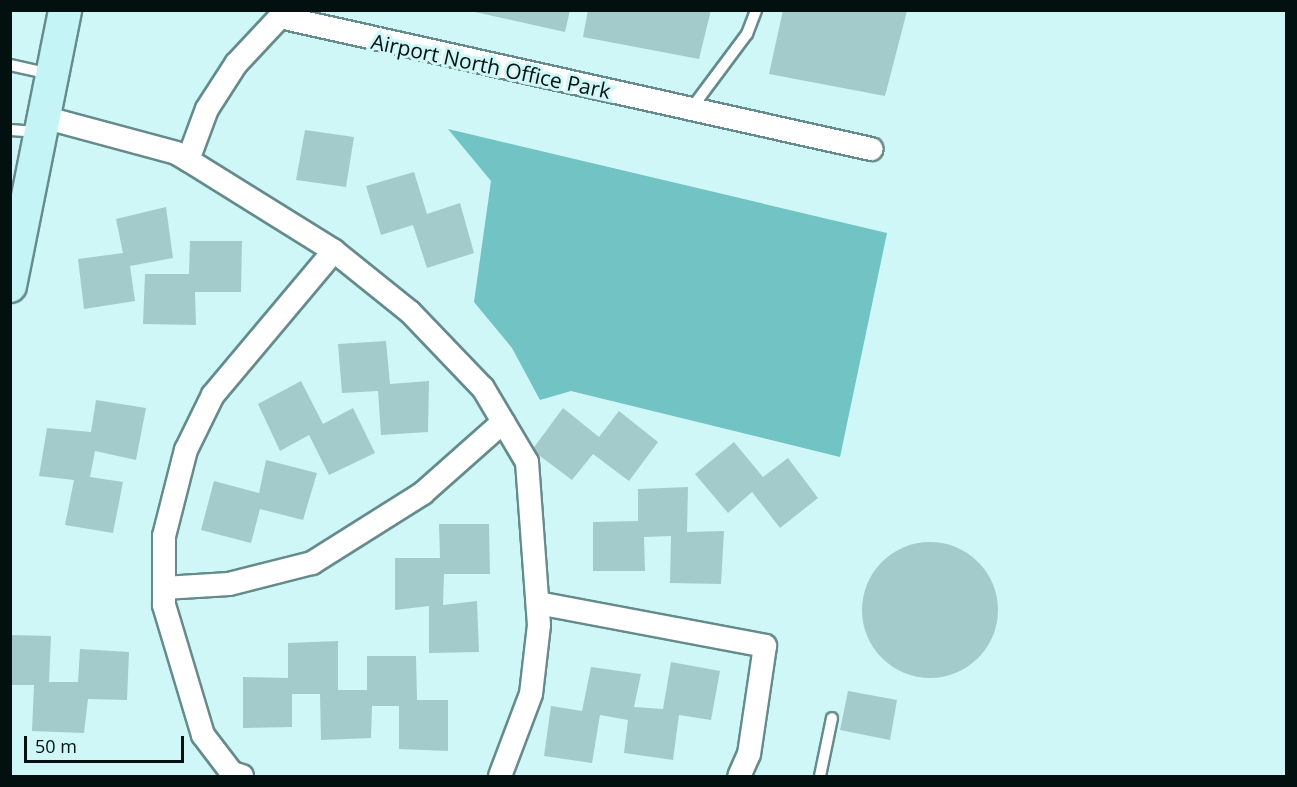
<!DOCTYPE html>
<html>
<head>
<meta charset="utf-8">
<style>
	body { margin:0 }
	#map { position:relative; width:1297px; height:787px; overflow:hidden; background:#cff7f7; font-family:"Open Sans",sans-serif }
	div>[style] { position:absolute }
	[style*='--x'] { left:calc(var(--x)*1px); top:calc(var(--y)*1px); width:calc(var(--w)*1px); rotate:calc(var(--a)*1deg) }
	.forest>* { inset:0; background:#71c3c4 }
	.building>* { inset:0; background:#a4cbcb }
	.round { border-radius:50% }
	.roads { filter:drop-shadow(2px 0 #668b8c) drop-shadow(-2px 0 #668b8c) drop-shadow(0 2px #668b8c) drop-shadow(0 -2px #668b8c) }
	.lane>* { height:10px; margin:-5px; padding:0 5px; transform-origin:5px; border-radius:5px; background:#fff }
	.street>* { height:22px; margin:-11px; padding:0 11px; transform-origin:11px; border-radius:11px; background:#fff }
	.secondary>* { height:32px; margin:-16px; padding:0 16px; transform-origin:16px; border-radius:16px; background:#c4f4f5 }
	span { translate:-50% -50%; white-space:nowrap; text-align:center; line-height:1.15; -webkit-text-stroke:6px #cff7f7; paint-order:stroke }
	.street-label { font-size:21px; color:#031010 }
	.frame { position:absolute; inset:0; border:12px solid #031010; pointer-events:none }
	.scale { position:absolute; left:24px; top:736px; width:160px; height:27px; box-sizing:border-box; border:3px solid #031010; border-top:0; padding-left:8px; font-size:18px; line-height:21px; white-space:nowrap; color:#031010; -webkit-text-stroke:4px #cff7f7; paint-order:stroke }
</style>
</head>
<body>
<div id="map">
	<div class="forest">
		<i style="clip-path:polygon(448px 129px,887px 233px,840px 457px,571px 391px,540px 400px,512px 348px,474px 302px,491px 181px)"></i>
	</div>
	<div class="building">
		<i style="clip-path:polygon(466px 10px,570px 10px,565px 32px)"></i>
		<i style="clip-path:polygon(588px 10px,711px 10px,699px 59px,583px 37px)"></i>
		<i style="clip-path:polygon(783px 10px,907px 11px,885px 96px,769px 74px)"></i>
		<i style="clip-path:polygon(305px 130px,354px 137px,346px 187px,296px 180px)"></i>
		<i style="clip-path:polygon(414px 172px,427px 214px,460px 203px,474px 253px,427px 268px,413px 225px,381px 235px,366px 186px)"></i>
		<i style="clip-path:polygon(166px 207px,173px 258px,130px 266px,135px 301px,84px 309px,78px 259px,123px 253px,116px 219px)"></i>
		<i style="clip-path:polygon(190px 241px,242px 241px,241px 292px,195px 292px,196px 325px,143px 324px,145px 274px,189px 274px)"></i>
		<i style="clip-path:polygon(386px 341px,390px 384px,429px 381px,428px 432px,381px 435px,378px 391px,342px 393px,338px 344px)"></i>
		<i style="clip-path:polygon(301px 381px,323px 424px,353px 408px,375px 453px,329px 475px,309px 435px,280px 451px,258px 404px)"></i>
		<i style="clip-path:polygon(96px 400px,146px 408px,136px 460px,95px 451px,90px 477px,123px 482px,113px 533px,65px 525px,74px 480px,39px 476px,47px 428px,91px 432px)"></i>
		<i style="clip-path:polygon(563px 408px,599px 437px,619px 411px,658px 442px,629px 481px,593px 454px,572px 480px,532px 450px)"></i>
		<i style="clip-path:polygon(734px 442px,763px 477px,788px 458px,818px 498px,780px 528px,752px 492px,728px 513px,695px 474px)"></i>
		<i style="clip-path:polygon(266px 460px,317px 473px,303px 520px,260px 509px,251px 543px,201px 530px,214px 481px,259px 493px)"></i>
		<i style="clip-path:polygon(688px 487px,687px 532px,724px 531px,721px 584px,670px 583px,671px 536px,644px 537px,645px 571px,593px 571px,593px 522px,638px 521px,638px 489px)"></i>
		<i style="clip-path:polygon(439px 524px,489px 524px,490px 574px,444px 574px,443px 605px,477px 601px,479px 652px,429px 653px,429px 606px,395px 610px,395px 558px,440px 558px)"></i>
		<i class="round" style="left:862px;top:542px;width:136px;height:136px"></i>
		<i style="clip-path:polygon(10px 635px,51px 636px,49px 682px,78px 682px,80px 649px,129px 652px,127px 700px,88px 699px,84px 733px,32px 731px,34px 685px,10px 685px)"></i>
		<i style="clip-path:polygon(338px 641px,338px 690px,367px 690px,367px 656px,416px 656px,417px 700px,448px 700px,448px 751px,399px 749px,399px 706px,372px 706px,371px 738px,321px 740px,320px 694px,292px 694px,292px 727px,243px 728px,243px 677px,288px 678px,288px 643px)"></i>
		<i style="clip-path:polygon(671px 662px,720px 671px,711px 720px,679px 715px,673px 760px,624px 753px,628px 720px,600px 715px,592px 763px,544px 756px,551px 706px,582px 711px,591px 667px,641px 674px,634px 707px,663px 709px)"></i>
		<i style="clip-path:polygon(848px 691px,897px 700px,890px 740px,840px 730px)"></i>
	</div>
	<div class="roads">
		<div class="lane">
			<i style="--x:10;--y:65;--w:42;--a:12.4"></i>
			<i style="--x:691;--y:109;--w:94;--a:-53.3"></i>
			<i style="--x:747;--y:34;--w:26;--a:-69"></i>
			<i style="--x:10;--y:130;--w:27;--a:4"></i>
			<i style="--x:820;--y:776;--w:59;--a:-78.3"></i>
		</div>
		<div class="street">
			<i style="--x:43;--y:117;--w:138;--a:15.1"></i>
			<i style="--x:176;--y:153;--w:14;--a:30"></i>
			<i style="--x:188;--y:160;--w:172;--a:31.9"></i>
			<i style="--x:334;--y:251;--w:97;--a:38.8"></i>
			<i style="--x:410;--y:312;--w:105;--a:46.2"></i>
			<i style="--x:483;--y:388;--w:86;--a:59.3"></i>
			<i style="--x:527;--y:462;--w:163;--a:85.8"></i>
			<i style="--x:539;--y:625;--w:69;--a:96.6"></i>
			<i style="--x:531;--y:694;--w:88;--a:110.7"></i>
			<i style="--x:188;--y:160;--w:54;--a:-69.6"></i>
			<i style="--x:207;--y:109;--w:54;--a:-57.2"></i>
			<i style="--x:236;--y:64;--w:64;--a:-46.9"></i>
			<i style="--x:280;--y:17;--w:606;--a:12.59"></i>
			<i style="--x:164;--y:588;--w:65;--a:-3.5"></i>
			<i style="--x:229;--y:584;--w:86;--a:-14.2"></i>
			<i style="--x:312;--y:563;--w:131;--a:-32.2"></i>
			<i style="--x:423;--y:493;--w:107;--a:-41.6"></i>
			<i style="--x:538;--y:603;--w:231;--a:10.7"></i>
			<i style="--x:765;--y:646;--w:109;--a:98.4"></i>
			<i style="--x:749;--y:754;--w:24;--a:114"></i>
			<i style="--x:242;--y:776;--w:10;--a:-163"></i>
			<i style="--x:232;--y:773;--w:48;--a:-127.3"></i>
			<i style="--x:203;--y:735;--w:136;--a:-106.7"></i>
			<i style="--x:164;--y:605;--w:69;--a:-90"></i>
			<i style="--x:164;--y:536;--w:89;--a:-75.7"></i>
			<i style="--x:186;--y:450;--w:61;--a:-63.9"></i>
			<i style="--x:213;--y:395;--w:188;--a:-50"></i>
		</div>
		<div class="secondary">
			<i style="--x:10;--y:286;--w:281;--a:-78.7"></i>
		</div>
	</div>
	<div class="street-label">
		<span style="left:491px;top:66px;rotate:12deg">Airport North Office Park</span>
	</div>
	<div class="frame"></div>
	<div class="scale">50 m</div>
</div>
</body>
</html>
